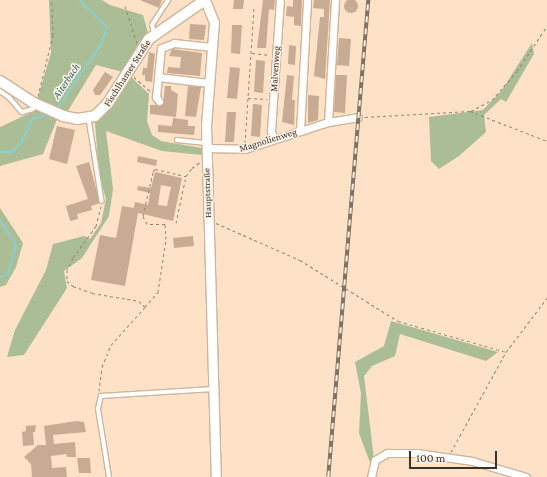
<!DOCTYPE html>
<html>
<head>
<meta charset="utf-8">
<style>
	body { margin:0 }
	#map { position:relative; width:547px; height:477px; overflow:hidden; background:#fee2c7; font-family:"Crimson Pro",serif }
	div>[style] { position:absolute }
	[style*='--x'] { left:calc(var(--x)*1px); top:calc(var(--y)*1px); width:calc(var(--w)*1px); rotate:calc(var(--a)*1deg) }
	.green>* { inset:0; background:#abbd95 }
	.stream>* { height:2px; margin:-1px; padding:0 1px; transform-origin:1px; border-radius:1px; background:#8acfd0 }
	.building>* { inset:0; background:#c7ab92 }
	.round { border-radius:50% }
	.path>* { height:1px; margin-top:-0.5px; transform-origin:0; background:repeating-linear-gradient(90deg,#958370 0 3px,transparent 0 6px) }
	.roads { filter:drop-shadow(1px 0 #cfb49a) drop-shadow(-1px 0 #cfb49a) drop-shadow(0 1px #cfb49a) drop-shadow(0 -1px #cfb49a) }
	.service>* { height:3.5px; margin:-1.75px; padding:0 1.75px; transform-origin:1.75px; border-radius:1.75px; background:#fff }
	.minor>* { height:7px; margin:-3.5px; padding:0 3.5px; transform-origin:3.5px; border-radius:3.5px; background:#fff }
	.tertiary>* { height:9px; margin:-4.5px; padding:0 4.5px; transform-origin:4.5px; border-radius:4.5px; background:#fff }
	.secondary>* { height:10px; margin:-5px; padding:0 5px; transform-origin:5px; border-radius:5px; background:#fff }
	.rail>* { height:3.5px; margin-top:-1.75px; transform-origin:0; background:repeating-linear-gradient(90deg,#fef3e8 0 6px,#827261 0 12px); box-sizing:border-box; border-block:1px solid #827261 }
	span { translate:-50% -50%; white-space:nowrap; text-align:center; line-height:1.15; -webkit-text-stroke:3px #fef3e8; paint-order:stroke }
	.street-label { font-size:10px; color:#3b3126 }
	.water-label { font-size:11px; color:#266060; font-style:italic }
	.scale { position:absolute; left:409px; top:451px; width:88px; height:18px; box-sizing:border-box; border:2px solid #3b3126; border-top:0; padding-left:5px; font-size:12px; line-height:14px; white-space:nowrap; color:#3b3126; -webkit-text-stroke:3px #fef3e8; paint-order:stroke }
</style>
</head>
<body>
<div id="map">
	<div class="green">
		<i style="clip-path:polygon(49px 0,102px 0,110px 5px,143px 15px,148px 33px,140px 41px,123px 72px,96px 65px,66px 114px,37px 100px,51px 53px)"></i>
		<i style="clip-path:polygon(532px 43px,534px 54px,506px 102px,501px 99px,484px 115px,486px 132px,459px 156px,439px 169px,431px 161px,429px 117px,483px 110px,502px 90px)"></i>
		<i style="clip-path:polygon(130px 76px,149px 94px,147px 121px,152px 135px,161px 141px,202px 148px,202px 155px,162px 151px,106px 131px,113px 189px,109px 216px,82px 258px,64px 271px,67px 288px,24px 355px,7px 357px,15px 330px,46px 270px,53px 244px,84px 236px,90px 239px,101px 223px,106px 199px,99px 175px,95px 122px,105px 114px)"></i>
		<i style="clip-path:polygon(39px 109px,58px 117px,43px 154px,0 166px,0 127px)"></i>
		<i style="clip-path:polygon(0 208px,23px 243px,16px 267px,6px 285px,0 287px)"></i>
		<i style="clip-path:polygon(391px 321px,498px 352px,486px 361px,400px 334px,395px 356px,372px 366px,364px 376px,374px 459px,372px 468px,359px 433px,361px 393px,355px 362px,384px 346px)"></i>
	</div>
	<div class="stream">
		<i style="--x:57;--y:109;--w:78;--a:-55.9"></i>
		<i style="--x:101;--y:44;--w:18;--a:-71"></i>
		<i style="--x:107;--y:27;--w:39;--a:-136"></i>
		<i style="--x:0;--y:152;--w:11;--a:0"></i>
		<i style="--x:11;--y:152;--w:11;--a:-38"></i>
		<i style="--x:20;--y:145;--w:29;--a:-65"></i>
		<i style="--x:32;--y:119;--w:19;--a:-16"></i>
		<i style="--x:0;--y:220;--w:30;--a:57"></i>
		<i style="--x:16;--y:245;--w:30;--a:105"></i>
		<i style="--x:8;--y:274;--w:9;--a:159"></i>
	</div>
	<div class="building">
		<i class="round" style="left:344px;top:-1px;width:14px;height:14px"></i>
		<i style="clip-path:polygon(140px 0,162px 0,159px 8px)"></i>
		<i style="clip-path:polygon(234px 0,244px 0,243px 9px,233px 9px)"></i>
		<i style="clip-path:polygon(263px 0,275px 0,274px 10px,269px 9px,266px 48px,257px 48px)"></i>
		<i style="clip-path:polygon(293px 0,302px 0,301px 26px,294px 25px,294px 17px,286px 16px,287px 6px,293px 7px)"></i>
		<i style="clip-path:polygon(314px 0,330px 0,325px 79px,314px 76px,320px 17px,324px 17px,324px 9px,313px 8px)"></i>
		<i style="clip-path:polygon(190px 24px,206px 25px,204px 40px,189px 39px)"></i>
		<i style="clip-path:polygon(232px 25px,242px 25px,240px 54px,231px 53px)"></i>
		<i style="clip-path:polygon(339px 38px,351px 39px,349px 66px,337px 65px)"></i>
		<i style="clip-path:polygon(289px 45px,296px 46px,295px 65px,288px 64px)"></i>
		<i style="clip-path:polygon(172px 49px,202px 53px,200px 76px,167px 73px,168px 67px,180px 68px,181px 57px,169px 56px)"></i>
		<i style="clip-path:polygon(149px 52px,155px 54px,152px 82px,145px 81px,145px 75px,142px 75px,143px 68px,147px 68px)"></i>
		<i style="clip-path:polygon(256px 60px,265px 61px,263px 93px,254px 92px)"></i>
		<i style="clip-path:polygon(230px 67px,240px 68px,237px 99px,227px 98px)"></i>
		<i style="clip-path:polygon(105px 72px,113px 77px,100px 95px,95px 95px,93px 90px)"></i>
		<i style="clip-path:polygon(287px 75px,294px 76px,292px 100px,295px 100px,294px 125px,282px 122px)"></i>
		<i style="clip-path:polygon(336px 75px,347px 75px,345px 113px,334px 112px)"></i>
		<i style="clip-path:polygon(165px 86px,171px 86px,171px 90px,178px 94px,176px 117px,150px 114px,150px 105px,163px 105px)"></i>
		<i style="clip-path:polygon(188px 86px,201px 87px,196px 117px,185px 116px)"></i>
		<i style="clip-path:polygon(308px 95px,319px 96px,318px 120px,308px 123px)"></i>
		<i style="clip-path:polygon(253px 104px,262px 105px,260px 137px,251px 136px)"></i>
		<i style="clip-path:polygon(227px 112px,236px 112px,234px 142px,225px 142px)"></i>
		<i style="clip-path:polygon(173px 118px,188px 120px,188px 126px,195px 126px,194px 135px,158px 132px,158px 125px,172px 126px)"></i>
		<i style="clip-path:polygon(57px 126px,75px 130px,67px 164px,49px 159px)"></i>
		<i style="clip-path:polygon(138px 156px,157px 160px,156px 166px,137px 162px)"></i>
		<i style="clip-path:polygon(89px 162px,100px 203px,91px 206px,92px 210px,77px 214px,78px 219px,70px 221px,66px 206px,88px 199px,76px 166px)"></i>
		<i style="clip-path:polygon(evenodd,155px 172px,182px 178px,173px 221px,138px 213px,125px 286px,91px 280px,100px 235px,116px 238px,122px 206px,134px 208px,135px 202px,148px 205px,150px 193px,137px 190px,138px 186px,151px 188px,155px 172px,161px 185px,171px 187px,167px 206px,158px 205px,161px 185px)"></i>
		<i style="clip-path:polygon(193px 236px,194px 246px,174px 248px,173px 238px)"></i>
		<i style="clip-path:polygon(76px 421px,84px 422px,86px 432px,53px 435px,54px 444px,75px 442px,76px 457px,67px 457px,66px 454px,51px 456px,52px 468px,66px 467px,67px 477px,32px 477px,31px 464px,24px 457px,38px 445px,46px 445px,44px 426px)"></i>
		<i style="clip-path:polygon(36px 425px,35px 432px,33px 432px,34px 445px,23px 446px,22px 432px,26px 431px,26px 426px)"></i>
		<i style="clip-path:polygon(77px 458px,90px 458px,91px 473px,79px 473px)"></i>
	</div>
	<div class="path">
		<i style="--x:125;--y:6;--w:39;--a:72"></i>
		<i style="--x:252;--y:53;--w:18;--a:6"></i>
		<i style="--x:134;--y:77;--w:21;--a:41"></i>
		<i style="--x:38;--y:96;--w:63;--a:-76.2"></i>
		<i style="--x:53;--y:35;--w:35;--a:-92"></i>
		<i style="--x:248;--y:98;--w:19;--a:3"></i>
		<i style="--x:471;--y:111;--w:24;--a:-28"></i>
		<i style="--x:492;--y:100;--w:38;--a:-49"></i>
		<i style="--x:517;--y:71;--w:54;--a:-56.3"></i>
		<i style="--x:365;--y:117;--w:105;--a:-3.3"></i>
		<i style="--x:470;--y:111;--w:83;--a:21.3"></i>
		<i style="--x:245;--y:143;--w:135;--a:-86.2"></i>
		<i style="--x:101;--y:206;--w:21;--a:104"></i>
		<i style="--x:96;--y:226;--w:39;--a:126"></i>
		<i style="--x:73;--y:258;--w:13;--a:117"></i>
		<i style="--x:67;--y:270;--w:11;--a:90"></i>
		<i style="--x:67;--y:281;--w:8;--a:40"></i>
		<i style="--x:73;--y:286;--w:20;--a:20"></i>
		<i style="--x:92;--y:293;--w:48;--a:9.7"></i>
		<i style="--x:139;--y:301;--w:8;--a:45"></i>
		<i style="--x:145;--y:307;--w:20;--a:-49"></i>
		<i style="--x:158;--y:292;--w:54;--a:-81.4"></i>
		<i style="--x:166;--y:239;--w:15;--a:-94"></i>
		<i style="--x:165;--y:224;--w:18;--a:180"></i>
		<i style="--x:147;--y:224;--w:9;--a:-117"></i>
		<i style="--x:143;--y:216;--w:45;--a:-77.2"></i>
		<i style="--x:153;--y:172;--w:4;--a:-56"></i>
		<i style="--x:155;--y:169;--w:32;--a:13"></i>
		<i style="--x:176;--y:223;--w:48;--a:-78"></i>
		<i style="--x:186;--y:176;--w:10;--a:-53"></i>
		<i style="--x:192;--y:168;--w:10;--a:-37"></i>
		<i style="--x:216;--y:223;--w:92;--a:23.8"></i>
		<i style="--x:300;--y:260;--w:115;--a:31.9"></i>
		<i style="--x:398;--y:321;--w:112;--a:16"></i>
		<i style="--x:99;--y:391;--w:24;--a:-83"></i>
		<i style="--x:102;--y:367;--w:24;--a:-68"></i>
		<i style="--x:111;--y:345;--w:51;--a:-48.2"></i>
		<i style="--x:451;--y:452;--w:114;--a:-61.2"></i>
		<i style="--x:506;--y:352;--w:68;--a:-52.8"></i>
	</div>
	<div class="roads">
		<div class="service">
			<i style="--x:154;--y:33;--w:8;--a:-104"></i>
			<i style="--x:152;--y:25;--w:30;--a:-57"></i>
			<i style="--x:0;--y:91;--w:11;--a:34"></i>
			<i style="--x:9;--y:97;--w:20;--a:49"></i>
			<i style="--x:22;--y:112;--w:11;--a:-15"></i>
			<i style="--x:33;--y:109;--w:4;--a:-63"></i>
			<i style="--x:89;--y:119;--w:83;--a:81"></i>
			<i style="--x:177;--y:140;--w:29;--a:6"></i>
			<i style="--x:109;--y:477;--w:69;--a:-99.2"></i>
			<i style="--x:98;--y:409;--w:13;--a:-77"></i>
			<i style="--x:101;--y:396;--w:112;--a:-3.6"></i>
		</div>
		<div class="minor">
			<i style="--x:158;--y:77;--w:51;--a:6.7"></i>
			<i style="--x:159;--y:101;--w:5;--a:-127"></i>
			<i style="--x:156;--y:97;--w:49;--a:-84.2"></i>
			<i style="--x:161;--y:48;--w:14;--a:-21"></i>
			<i style="--x:174;--y:43;--w:38;--a:6"></i>
			<i style="--x:328;--y:122;--w:122;--a:-86.7"></i>
			<i style="--x:300;--y:131;--w:131;--a:-86.9"></i>
			<i style="--x:274;--y:139;--w:9;--a:-111"></i>
			<i style="--x:271;--y:131;--w:131;--a:-86.1"></i>
			<i style="--x:206;--y:148;--w:39;--a:1"></i>
			<i style="--x:245;--y:149;--w:87;--a:-18"></i>
			<i style="--x:328;--y:122;--w:30;--a:-9"></i>
			<i style="--x:371;--y:477;--w:17;--a:-77"></i>
			<i style="--x:375;--y:460;--w:14;--a:-30"></i>
			<i style="--x:387;--y:453;--w:30;--a:0"></i>
			<i style="--x:417;--y:453;--w:56;--a:8.3"></i>
			<i style="--x:472;--y:461;--w:56;--a:16.5"></i>
		</div>
		<div class="tertiary">
			<i style="--x:205;--y:0;--w:24;--a:68"></i>
			<i style="--x:214;--y:22;--w:103;--a:94.4"></i>
			<i style="--x:206;--y:125;--w:352;--a:88.4"></i>
		</div>
		<div class="secondary">
			<i style="--x:0;--y:81;--w:38;--a:33"></i>
			<i style="--x:32;--y:102;--w:34;--a:24"></i>
			<i style="--x:63;--y:116;--w:14;--a:12"></i>
			<i style="--x:77;--y:119;--w:18;--a:-9"></i>
			<i style="--x:95;--y:116;--w:18;--a:-45"></i>
			<i style="--x:108;--y:103;--w:76;--a:-57.4"></i>
			<i style="--x:149;--y:39;--w:68;--a:-34.9"></i>
		</div>
	</div>
	<div class="rail">
		<i style="--x:328;--y:477;--w:479;--a:-85.2"></i>
	</div>
	<div class="street-label">
		<span style="left:275px;top:69px;rotate:-86deg">Malvenweg</span>
		<span style="left:127px;top:73px;rotate:-57deg">Fischlhamer Straße</span>
		<span style="left:268px;top:140px;rotate:-17deg">Magnolienweg</span>
		<span style="left:207px;top:193px;rotate:-92deg">Hauptstraße</span>
	</div>
	<div class="water-label">
		<span style="left:66px;top:81px;rotate:-56deg">Aiterbach</span>
	</div>
	<div class="scale">100 m</div>
</div>
</body>
</html>
